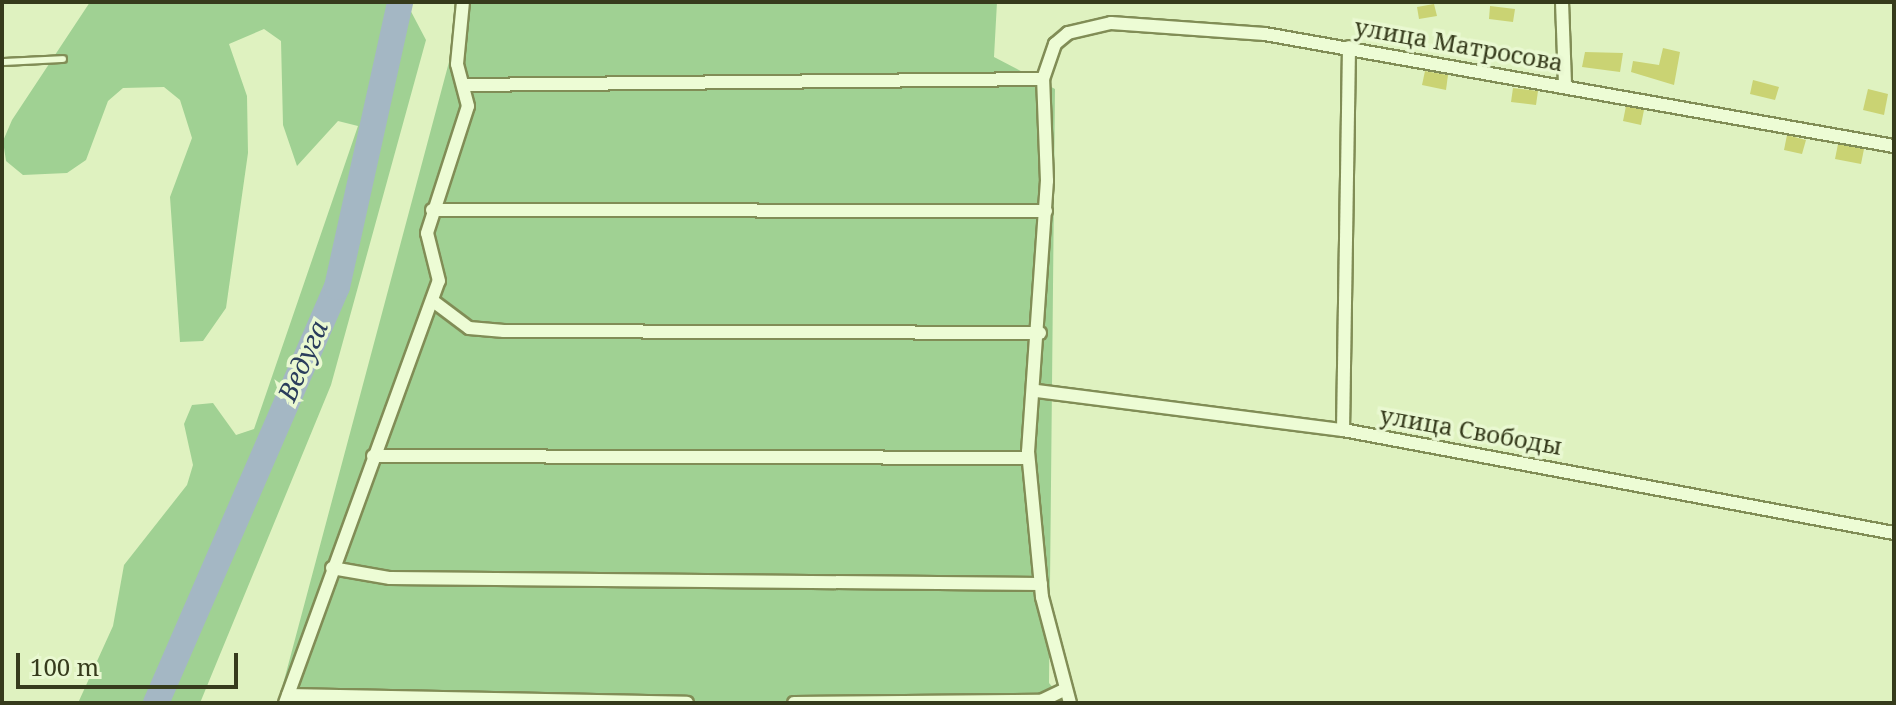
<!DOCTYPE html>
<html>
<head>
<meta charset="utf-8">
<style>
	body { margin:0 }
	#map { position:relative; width:1896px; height:705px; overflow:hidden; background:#dff2c0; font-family:"Noto Serif",serif }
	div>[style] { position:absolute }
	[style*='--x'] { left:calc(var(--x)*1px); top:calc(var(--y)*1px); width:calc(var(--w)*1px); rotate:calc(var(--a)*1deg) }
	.green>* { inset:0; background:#a0d193 }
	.river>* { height:26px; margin:-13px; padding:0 13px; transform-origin:13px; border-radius:13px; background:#a4b7c4 }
	.building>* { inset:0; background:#cad373 }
	.roads { filter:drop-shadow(2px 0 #818d56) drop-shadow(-2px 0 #818d56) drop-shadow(0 2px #818d56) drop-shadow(0 -2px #818d56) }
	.lane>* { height:6px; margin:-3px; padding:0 3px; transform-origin:3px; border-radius:3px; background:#edfcd5 }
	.street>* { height:12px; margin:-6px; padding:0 6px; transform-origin:6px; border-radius:6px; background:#edfcd5 }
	span { translate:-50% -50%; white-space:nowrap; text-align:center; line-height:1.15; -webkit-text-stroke:7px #e9f8d1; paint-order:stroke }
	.street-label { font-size:24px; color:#363b1c }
	.water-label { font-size:26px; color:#2a3d5c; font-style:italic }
	.frame { position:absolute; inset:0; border:4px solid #363b1c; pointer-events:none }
	.scale { position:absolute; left:16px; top:653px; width:222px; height:36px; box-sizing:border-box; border:4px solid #363b1c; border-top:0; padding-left:10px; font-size:24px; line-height:28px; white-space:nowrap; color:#363b1c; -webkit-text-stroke:6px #e9f8d1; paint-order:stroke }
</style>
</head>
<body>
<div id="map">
	<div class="green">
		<i style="clip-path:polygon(90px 2px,406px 2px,426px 40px,331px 385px,200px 703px,78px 703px,113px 626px,124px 565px,187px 485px,193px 465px,184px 424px,192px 405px,213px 403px,236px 435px,254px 429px,358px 126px,338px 121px,297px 166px,283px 125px,281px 41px,264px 29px,229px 44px,247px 96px,248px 153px,226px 308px,203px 341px,180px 342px,170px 197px,192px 138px,180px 100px,164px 87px,123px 88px,108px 101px,86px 160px,67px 173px,23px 175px,6px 161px,3px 141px,12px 120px)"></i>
		<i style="clip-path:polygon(465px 2px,997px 2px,994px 57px,1055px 89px,1049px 683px,1066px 703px,278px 703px)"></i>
	</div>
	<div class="river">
		<i style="--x:156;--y:703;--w:454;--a:-66.5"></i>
		<i style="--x:337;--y:287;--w:292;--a:-77.5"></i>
	</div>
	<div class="building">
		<i style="clip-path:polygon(1434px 4px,1437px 16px,1419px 19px,1417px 7px)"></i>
		<i style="clip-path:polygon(1490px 6px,1515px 9px,1513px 22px,1489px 19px)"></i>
		<i style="clip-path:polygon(1663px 48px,1680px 52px,1674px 85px,1631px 72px,1633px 61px,1659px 65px)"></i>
		<i style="clip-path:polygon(1585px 52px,1623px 53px,1620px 72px,1582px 67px)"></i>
		<i style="clip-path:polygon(1425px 71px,1448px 75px,1446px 90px,1422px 85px)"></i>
		<i style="clip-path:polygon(1753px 80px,1779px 87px,1775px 100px,1750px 94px)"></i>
		<i style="clip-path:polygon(1513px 88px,1538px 91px,1536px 105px,1511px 102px)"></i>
		<i style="clip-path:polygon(1868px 89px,1888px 94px,1884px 115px,1863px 110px)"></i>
		<i style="clip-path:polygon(1626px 106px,1644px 110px,1641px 125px,1623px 121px)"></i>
		<i style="clip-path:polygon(1787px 135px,1806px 140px,1802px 154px,1784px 150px)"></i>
		<i style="clip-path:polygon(1838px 144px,1864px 149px,1861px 164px,1835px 159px)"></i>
	</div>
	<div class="roads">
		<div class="lane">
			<i style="--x:2;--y:62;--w:61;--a:-2.8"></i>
		</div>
		<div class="street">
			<i style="--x:1562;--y:2;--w:82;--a:87.9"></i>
			<i style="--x:463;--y:85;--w:580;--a:-0.59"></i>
			<i style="--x:432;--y:210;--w:614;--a:0.09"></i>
			<i style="--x:433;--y:301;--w:45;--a:36.9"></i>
			<i style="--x:469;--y:328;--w:35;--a:5"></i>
			<i style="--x:504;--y:331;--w:536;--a:0.21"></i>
			<i style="--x:1037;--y:391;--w:308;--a:7.3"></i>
			<i style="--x:1343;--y:430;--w:561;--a:10.59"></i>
			<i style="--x:1343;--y:430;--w:383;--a:-89.1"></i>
			<i style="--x:373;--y:456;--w:655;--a:0.17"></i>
			<i style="--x:332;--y:568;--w:59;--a:9.8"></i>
			<i style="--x:390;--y:578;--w:651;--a:0.53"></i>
			<i style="--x:288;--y:695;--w:399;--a:1.1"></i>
			<i style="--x:285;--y:703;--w:449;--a:-70"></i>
			<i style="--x:439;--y:281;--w:49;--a:-104"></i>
			<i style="--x:427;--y:233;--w:133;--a:-72.1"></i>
			<i style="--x:468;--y:106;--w:43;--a:-104.7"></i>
			<i style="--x:457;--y:64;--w:62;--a:-84.5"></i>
			<i style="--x:794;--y:703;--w:247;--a:-0.5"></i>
			<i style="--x:1041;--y:701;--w:25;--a:-26"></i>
			<i style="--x:1070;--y:703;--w:110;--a:-104.8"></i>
			<i style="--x:1042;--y:597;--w:146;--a:-95.5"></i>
			<i style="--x:1028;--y:452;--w:272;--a:-86"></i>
			<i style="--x:1047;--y:181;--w:102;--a:-92.2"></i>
			<i style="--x:1043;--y:79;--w:37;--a:-71"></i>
			<i style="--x:1055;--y:44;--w:17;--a:-40"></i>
			<i style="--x:1068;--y:33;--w:44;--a:-13.1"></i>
			<i style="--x:1111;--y:23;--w:154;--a:4.1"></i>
			<i style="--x:1265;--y:34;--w:639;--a:10.1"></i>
		</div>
	</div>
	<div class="street-label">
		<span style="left:1459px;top:44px;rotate:10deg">улица Матросова</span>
		<span style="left:1471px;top:430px;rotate:10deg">улица Свободы</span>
	</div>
	<div class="water-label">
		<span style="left:303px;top:361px;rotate:-66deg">Ведуга</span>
	</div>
	<div class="frame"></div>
	<div class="scale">100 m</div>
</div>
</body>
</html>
